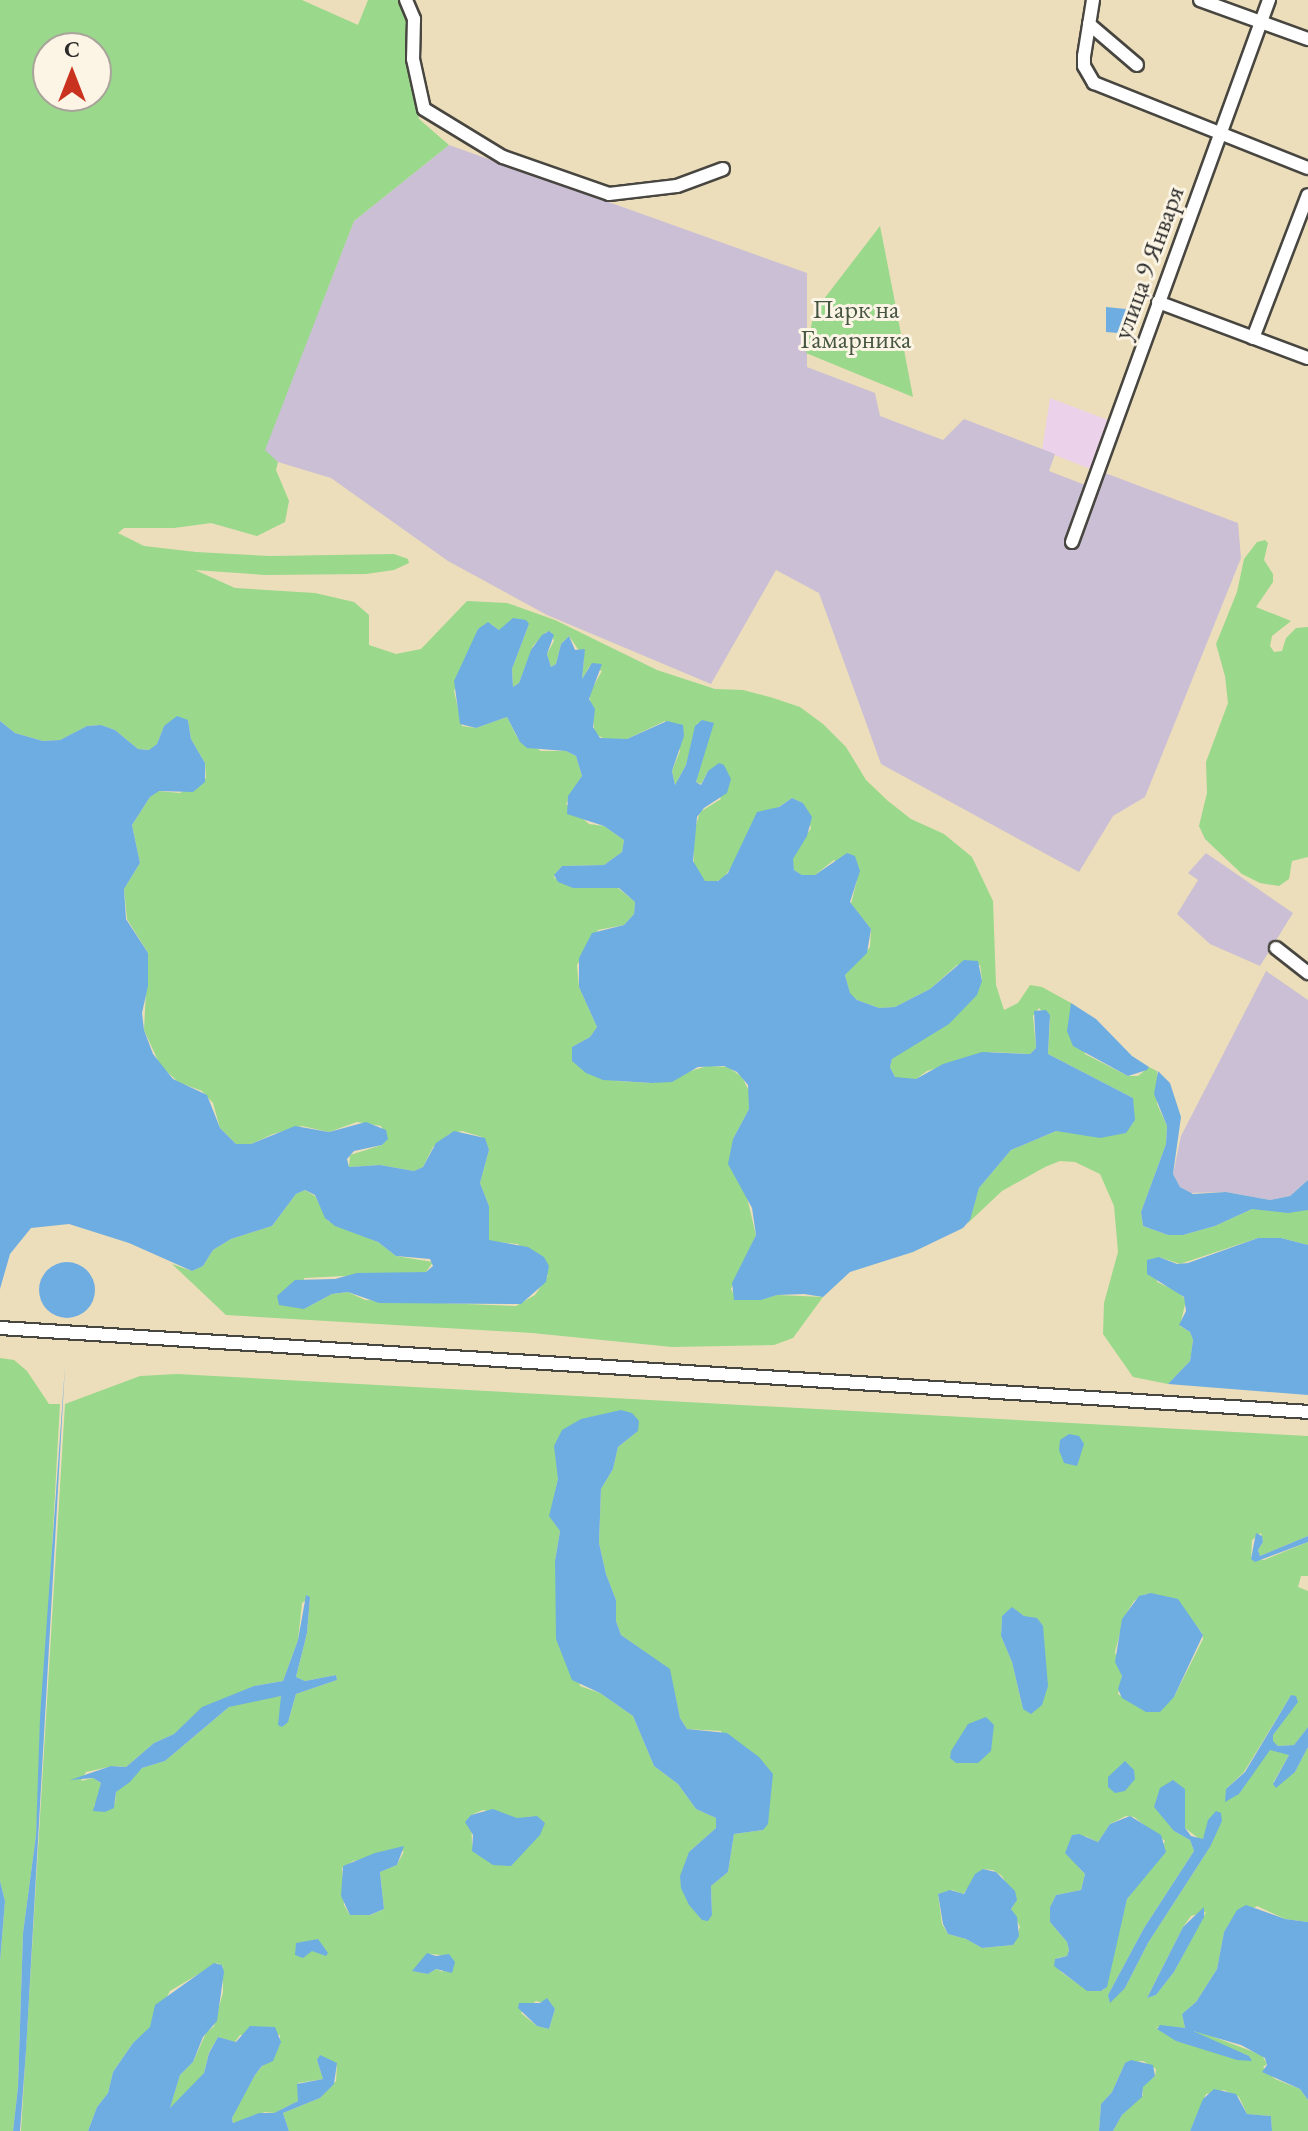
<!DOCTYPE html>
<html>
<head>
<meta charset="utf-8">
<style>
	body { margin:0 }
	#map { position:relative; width:1308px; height:2131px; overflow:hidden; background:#ecdeba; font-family:"EB Garamond",serif }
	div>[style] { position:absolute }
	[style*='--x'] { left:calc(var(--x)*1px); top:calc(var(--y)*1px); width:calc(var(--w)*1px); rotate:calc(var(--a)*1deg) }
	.built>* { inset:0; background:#ecd1ea }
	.industrial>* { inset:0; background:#cbbfd5 }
	.green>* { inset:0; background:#9ad88c }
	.water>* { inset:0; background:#6eade1 }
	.round { border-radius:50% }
	.roads { filter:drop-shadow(2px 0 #484640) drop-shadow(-2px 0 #484640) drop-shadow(0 2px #484640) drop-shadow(0 -2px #484640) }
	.minor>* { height:12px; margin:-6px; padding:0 6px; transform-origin:6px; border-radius:6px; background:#fff }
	span { translate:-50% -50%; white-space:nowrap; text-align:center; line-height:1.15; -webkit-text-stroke:6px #fcf5e5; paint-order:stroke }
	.street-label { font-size:26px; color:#2b2b2b }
	.park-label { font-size:26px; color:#475643 }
	.north { position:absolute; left:32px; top:32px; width:80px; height:80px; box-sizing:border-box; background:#fcf5e5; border:2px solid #a8a49b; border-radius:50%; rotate:0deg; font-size:22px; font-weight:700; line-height:32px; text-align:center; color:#2b2b2b }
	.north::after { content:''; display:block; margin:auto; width:28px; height:36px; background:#c8321e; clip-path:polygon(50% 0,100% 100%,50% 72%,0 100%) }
</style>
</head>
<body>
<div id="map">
	<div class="built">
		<i style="clip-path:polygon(1050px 398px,1111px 421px,1093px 470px,1042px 450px)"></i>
	</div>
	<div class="industrial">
		<i style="clip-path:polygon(449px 145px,807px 273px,807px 367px,875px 393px,880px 416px,943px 440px,964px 419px,1055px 454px,1049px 471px,1098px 490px,1105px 473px,1238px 523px,1241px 558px,1145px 797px,1113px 816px,1079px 872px,881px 764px,819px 593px,776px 570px,711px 684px,547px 615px,448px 561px,331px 478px,278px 462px,264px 450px,354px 221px)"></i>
		<i style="clip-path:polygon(1206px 853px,1293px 913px,1260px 966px,1210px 944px,1177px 914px,1198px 880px,1188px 873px)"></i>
		<i style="clip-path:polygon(1266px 971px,1308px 1000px,1308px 1180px,1290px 1196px,1270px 1200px,1226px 1192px,1190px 1193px,1180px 1187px,1173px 1174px,1181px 1136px)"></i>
	</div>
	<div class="green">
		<i style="clip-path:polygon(evenodd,0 0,302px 0,358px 25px,368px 0,398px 0,406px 18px,406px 58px,419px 119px,449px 145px,354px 221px,265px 450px,278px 462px,276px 470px,289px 501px,285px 522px,257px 536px,211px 523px,174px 528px,124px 528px,118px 533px,144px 546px,196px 552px,270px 556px,394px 554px,408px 559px,409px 563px,394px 570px,366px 574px,265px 575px,195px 570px,235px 588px,315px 593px,354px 602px,369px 615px,369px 645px,396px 654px,421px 649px,467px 601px,507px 603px,555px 620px,657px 670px,715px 689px,743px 690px,770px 697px,800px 707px,823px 724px,846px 747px,866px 780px,888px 801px,911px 819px,944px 834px,972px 857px,993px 901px,996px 985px,1004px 1010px,1018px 1003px,1030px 985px,1042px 987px,1071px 1003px,1085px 1054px,1128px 1076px,1138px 1076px,1149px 1067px,1157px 1071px,1157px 1104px,1167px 1126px,1166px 1144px,1141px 1212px,1143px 1226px,1168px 1235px,1183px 1235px,1215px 1226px,1252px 1209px,1308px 1210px,1308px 1245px,1281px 1238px,1258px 1238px,1180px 1264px,1159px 1257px,1157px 1282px,1177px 1291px,1186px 1300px,1180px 1326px,1190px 1332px,1193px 1340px,1190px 1361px,1168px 1384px,1133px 1377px,1103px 1334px,1104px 1303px,1118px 1252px,1114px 1206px,1100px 1174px,1075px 1162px,1060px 1161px,1045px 1167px,1002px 1191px,968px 1223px,979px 1188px,1011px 1150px,1056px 1131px,1081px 1133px,1133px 1124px,1133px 1098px,1048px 1054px,1050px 1020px,1039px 1008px,1033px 1016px,1036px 1048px,1030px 1054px,992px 1052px,927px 1071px,916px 1079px,896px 1079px,890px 1067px,892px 1059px,982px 980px,980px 965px,957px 965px,930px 989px,895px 1007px,879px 1008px,857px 1000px,850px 994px,845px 975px,870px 947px,871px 929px,851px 904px,857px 880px,834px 860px,815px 875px,802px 875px,794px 870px,792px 859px,811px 828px,803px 803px,792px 798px,777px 808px,724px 877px,714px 883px,705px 881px,694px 866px,693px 835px,700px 812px,721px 799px,708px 771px,701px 784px,696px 782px,702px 757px,698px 722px,686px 765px,675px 785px,672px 771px,680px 751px,665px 721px,627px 739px,607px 740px,595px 734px,589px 694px,602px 671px,589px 667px,582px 679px,584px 658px,569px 636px,561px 644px,556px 664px,551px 667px,547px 654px,554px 641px,551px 632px,546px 632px,533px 646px,519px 683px,513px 687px,512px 669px,529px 624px,499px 630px,491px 624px,478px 629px,454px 691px,462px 726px,476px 728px,507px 717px,517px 737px,541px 751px,566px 751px,576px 756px,582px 776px,566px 804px,589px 824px,604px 826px,624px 840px,622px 852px,604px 865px,562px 866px,555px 874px,554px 878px,587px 888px,618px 888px,635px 902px,634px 914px,624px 925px,598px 930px,577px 965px,579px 987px,597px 1027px,590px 1037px,572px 1047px,616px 1081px,652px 1083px,707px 1066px,728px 1067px,742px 1077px,749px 1091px,749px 1109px,733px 1139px,756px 1235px,731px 1289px,737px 1300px,760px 1300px,777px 1295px,823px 1297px,793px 1338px,774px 1345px,672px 1347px,532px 1333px,226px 1315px,172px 1264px,192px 1271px,203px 1266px,213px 1250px,231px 1239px,272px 1226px,296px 1194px,305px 1190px,315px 1196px,328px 1221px,378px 1242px,396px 1256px,433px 1262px,426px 1272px,304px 1278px,304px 1309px,332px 1294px,348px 1292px,365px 1300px,516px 1306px,535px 1295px,548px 1276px,518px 1244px,489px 1241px,489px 1206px,480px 1183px,489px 1150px,482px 1137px,462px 1131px,449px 1134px,433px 1147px,423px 1167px,414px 1171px,380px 1165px,349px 1167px,350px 1155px,382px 1145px,387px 1139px,381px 1126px,357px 1122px,329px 1132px,302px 1126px,273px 1134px,251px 1144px,236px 1144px,220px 1128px,213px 1103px,202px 1091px,178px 1082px,160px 1065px,144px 1030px,148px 953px,127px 919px,124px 889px,140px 863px,132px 825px,150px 797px,158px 791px,180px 793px,206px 778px,205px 763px,191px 739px,188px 720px,164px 726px,157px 744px,150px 750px,138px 749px,115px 730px,101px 725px,87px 726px,60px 740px,43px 741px,15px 733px,0 721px,0 0,48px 48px,96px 48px,96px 96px,48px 96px,48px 48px)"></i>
		<i style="clip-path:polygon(880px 226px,893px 292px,913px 397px,806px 353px,814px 312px)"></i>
		<i style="clip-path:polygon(1265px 540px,1268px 543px,1264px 560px,1273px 574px,1273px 582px,1256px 607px,1291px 621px,1272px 636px,1270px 646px,1274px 652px,1282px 651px,1286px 638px,1296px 628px,1308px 627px,1308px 857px,1292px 861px,1289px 879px,1279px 886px,1260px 883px,1242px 874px,1205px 839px,1199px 826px,1207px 793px,1206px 762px,1228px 703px,1225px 676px,1216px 644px,1237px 592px,1244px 559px,1257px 542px)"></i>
		<i style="clip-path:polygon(0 1358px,14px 1360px,27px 1371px,49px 1404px,60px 1404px,36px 1835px,23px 1933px,18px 2087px,13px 2131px,0 2131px,0 1962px,5px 1901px,0 1881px)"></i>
		<i style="clip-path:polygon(evenodd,177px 1374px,1308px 1436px,1308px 1536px,1260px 1556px,1258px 1550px,1263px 1542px,1261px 1533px,1252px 1540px,1251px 1559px,1264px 1560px,1308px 1542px,1308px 1576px,1301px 1576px,1298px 1587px,1308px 1591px,1308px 1727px,1294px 1745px,1278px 1746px,1273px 1742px,1273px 1735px,1297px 1702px,1291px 1695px,1244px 1772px,1226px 1789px,1239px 1794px,1264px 1754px,1270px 1750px,1282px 1750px,1289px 1755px,1273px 1783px,1295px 1772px,1308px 1747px,1308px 1922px,1285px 1919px,1257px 1906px,1230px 1923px,1224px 1932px,1217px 1969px,1196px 2002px,1182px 2014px,1185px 2028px,1156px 2027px,1177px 2041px,1205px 2049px,1249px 2056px,1197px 2035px,1195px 2030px,1262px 2055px,1267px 2064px,1263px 2067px,1275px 2079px,1300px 2089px,1308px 2100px,1308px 2131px,1272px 2131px,1271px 2116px,1247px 2114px,1239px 2097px,1224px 2090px,1206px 2094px,1190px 2131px,1113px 2131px,1122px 2115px,1143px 2095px,1142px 2087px,1155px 2076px,1156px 2069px,1143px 2061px,1125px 2063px,1112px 2092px,1101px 2104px,1099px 2131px,289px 2131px,283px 2113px,320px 2098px,336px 2081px,337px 2065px,317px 2060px,323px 2079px,298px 2083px,298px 2101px,274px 2113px,265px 2112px,234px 2124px,232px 2118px,236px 2109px,255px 2075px,280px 2045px,280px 2035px,240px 2035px,235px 2042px,218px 2037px,209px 2052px,204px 2073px,174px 2108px,170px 2107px,180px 2075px,193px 2062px,206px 2033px,214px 2026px,223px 1992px,223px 1966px,217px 1963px,170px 1991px,149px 2029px,133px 2043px,113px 2072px,108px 2093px,97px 2107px,88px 2131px,21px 2131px,65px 1404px,140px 1376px,177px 1374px,638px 1431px,618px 1447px,613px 1469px,601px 1489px,599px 1543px,606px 1574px,616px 1600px,616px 1621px,621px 1635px,669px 1669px,680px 1718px,687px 1729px,721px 1731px,763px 1830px,734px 1834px,728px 1872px,711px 1886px,712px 1915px,689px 1852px,716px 1828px,716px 1818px,696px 1809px,678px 1784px,654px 1766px,633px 1716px,600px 1693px,580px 1686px,555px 1561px,560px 1531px,550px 1516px,558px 1479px,638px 1431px,177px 1374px,1145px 1594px,1182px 1607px,1202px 1633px,1203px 1639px,1174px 1697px,1146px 1711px,1118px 1694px,1122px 1676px,1115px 1652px,1124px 1617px,1134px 1601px,1145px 1594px,177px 1374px,310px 1597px,307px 1633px,296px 1677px,305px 1681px,336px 1675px,337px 1680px,296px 1694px,289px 1719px,281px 1727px,282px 1696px,246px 1700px,229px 1707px,165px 1761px,142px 1768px,116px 1792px,115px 1804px,93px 1806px,98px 1802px,102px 1784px,93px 1778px,81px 1781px,86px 1772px,113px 1766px,126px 1767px,154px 1743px,174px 1734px,199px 1711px,254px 1686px,283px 1681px,298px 1640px,302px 1603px,310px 1597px,177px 1374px,1012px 1608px,1024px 1616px,1023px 1709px,1012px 1662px,1001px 1636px,1002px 1616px,1012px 1608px,177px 1374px,1185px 1789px,1185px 1828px,1210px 1847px,1148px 1943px,1125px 1988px,1108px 1995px,1144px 1928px,1194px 1851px,1190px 1840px,1174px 1831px,1185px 1789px,177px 1374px,483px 1810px,520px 1819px,533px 1816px,472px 1845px,471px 1815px,483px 1810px,177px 1374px,1126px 1816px,1134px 1817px,1165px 1841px,1151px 1868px,1127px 1899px,1104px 1990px,1085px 1989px,1061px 1972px,1057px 1958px,1067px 1956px,1069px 1950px,1067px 1942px,1050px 1922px,1050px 1907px,1056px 1895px,1081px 1890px,1085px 1874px,1079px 1868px,1085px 1836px,1098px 1842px,1110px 1824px,1126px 1816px,177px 1374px,404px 1851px,397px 1865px,380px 1872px,384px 1909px,371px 1915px,350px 1915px,344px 1905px,342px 1868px,353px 1861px,404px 1851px,177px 1374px,983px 1869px,993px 1870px,1002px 1876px,1016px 1901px,1011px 1909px,1020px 1927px,1013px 1945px,982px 1948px,966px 1939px,948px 1934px,942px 1924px,938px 1894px,952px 1890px,963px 1894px,983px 1869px,177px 1374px,1206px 1912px,1174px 1972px,1156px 1995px,1147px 1998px,1183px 1927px,1191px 1916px,1206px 1912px,177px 1374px,430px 1954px,441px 1955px,443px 1972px,436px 1969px,428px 1974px,413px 1971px,430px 1954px,177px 1374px,547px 1999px,555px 2009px,549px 2029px,537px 2026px,521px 2013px,536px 2001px,543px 2003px,547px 1999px)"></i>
	</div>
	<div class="water">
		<i style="clip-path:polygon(1106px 307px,1136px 310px,1131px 334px,1106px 332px)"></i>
		<i style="clip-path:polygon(513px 618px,526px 620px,529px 624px,512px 669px,513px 687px,519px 683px,531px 650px,542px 635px,549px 631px,554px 635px,547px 654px,551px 667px,556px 664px,561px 644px,569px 636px,575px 650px,585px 649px,582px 679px,592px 663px,602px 664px,589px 699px,595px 709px,593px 727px,600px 738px,627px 739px,667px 721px,683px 725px,684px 736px,672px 771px,675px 785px,686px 765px,695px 726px,702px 720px,714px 723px,696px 782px,701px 785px,708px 771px,719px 763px,724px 765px,731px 779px,727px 793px,704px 808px,697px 817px,693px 861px,705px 881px,718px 881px,728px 873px,757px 812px,779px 807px,792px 798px,803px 803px,812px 817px,807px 836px,793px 859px,794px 870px,802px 875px,815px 875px,847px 853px,855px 856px,860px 871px,850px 902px,871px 929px,867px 953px,845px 975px,850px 993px,857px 1000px,879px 1008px,895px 1007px,930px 989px,964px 960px,978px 961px,982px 981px,977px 995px,949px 1024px,892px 1059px,890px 1067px,895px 1077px,916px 1079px,943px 1064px,982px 1052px,1030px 1054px,1036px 1048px,1034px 1011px,1046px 1010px,1050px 1015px,1048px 1054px,1133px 1098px,1135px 1120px,1126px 1133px,1100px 1138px,1056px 1131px,1011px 1150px,979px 1188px,970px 1220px,963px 1228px,913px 1252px,850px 1272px,823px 1297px,804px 1294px,777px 1295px,761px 1300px,734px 1300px,732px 1283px,756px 1235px,752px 1208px,728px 1164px,733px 1139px,749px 1109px,748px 1085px,737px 1072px,724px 1066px,698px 1067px,672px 1082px,652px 1083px,603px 1080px,586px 1073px,572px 1061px,572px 1047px,590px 1037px,597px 1027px,579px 987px,579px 958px,592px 933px,624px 925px,634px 914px,635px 902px,619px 888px,573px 888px,558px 882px,554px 875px,562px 866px,604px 865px,622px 852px,624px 840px,604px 826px,567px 814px,568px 796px,582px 776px,576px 756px,566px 751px,527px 748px,520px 742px,507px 717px,476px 728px,460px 724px,454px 681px,478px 629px,488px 622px,499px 630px)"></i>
		<i style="clip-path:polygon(177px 716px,188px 720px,191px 739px,205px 763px,205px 782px,193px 792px,159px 791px,150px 797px,132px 825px,140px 863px,124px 889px,126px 919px,148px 953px,148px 986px,142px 1013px,144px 1030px,153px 1054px,173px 1079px,207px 1095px,220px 1128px,236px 1144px,251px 1144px,295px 1126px,329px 1132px,366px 1122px,386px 1130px,388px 1139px,382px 1145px,354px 1151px,347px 1159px,349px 1167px,380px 1165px,414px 1171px,423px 1167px,436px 1143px,454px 1131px,485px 1138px,489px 1150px,480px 1183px,489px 1206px,489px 1240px,528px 1247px,544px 1257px,549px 1266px,546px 1282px,521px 1304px,379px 1303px,348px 1292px,332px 1294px,304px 1309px,279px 1305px,277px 1296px,295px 1280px,335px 1279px,357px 1273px,426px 1272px,433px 1266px,430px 1259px,396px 1256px,378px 1242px,335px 1226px,325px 1218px,315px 1195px,305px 1190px,296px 1194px,272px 1226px,231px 1239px,213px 1250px,203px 1266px,192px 1271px,129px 1243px,69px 1224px,31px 1228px,10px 1254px,0 1289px,0 721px,15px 733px,43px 741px,60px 740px,87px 726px,101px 725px,115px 730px,138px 749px,149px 750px,157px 744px,164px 726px)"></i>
		<i style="clip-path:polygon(1071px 1003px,1096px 1019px,1132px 1056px,1149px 1067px,1147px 1070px,1128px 1076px,1073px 1046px,1067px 1031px)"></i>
		<i style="clip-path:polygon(1158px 1071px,1170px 1083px,1181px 1117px,1173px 1174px,1180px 1187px,1193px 1194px,1226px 1192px,1270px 1200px,1290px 1196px,1308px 1180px,1308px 1210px,1288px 1213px,1252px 1209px,1215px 1226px,1183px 1235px,1168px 1235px,1143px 1226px,1141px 1212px,1166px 1144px,1167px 1126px,1154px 1094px)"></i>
		<i style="clip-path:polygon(1258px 1238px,1281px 1238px,1308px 1245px,1308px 1395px,1168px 1384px,1190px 1361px,1193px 1340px,1190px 1332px,1179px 1325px,1186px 1311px,1184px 1297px,1147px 1274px,1147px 1260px,1159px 1257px,1177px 1264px,1188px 1263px)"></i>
		<i class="round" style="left:39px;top:1262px;width:56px;height:56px"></i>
		<i style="clip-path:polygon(65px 1366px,26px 2051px,20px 2131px,13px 2131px,18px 2087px,23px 1933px,36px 1835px,40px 1717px)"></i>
		<i style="clip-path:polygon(621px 1410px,632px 1413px,639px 1421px,638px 1431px,618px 1447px,613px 1469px,601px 1489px,599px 1543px,606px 1574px,616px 1600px,616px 1621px,621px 1635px,670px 1669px,680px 1718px,687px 1729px,727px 1733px,759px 1757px,773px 1774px,768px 1824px,763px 1830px,734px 1834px,728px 1872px,711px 1886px,712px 1915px,708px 1921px,702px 1920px,689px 1905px,681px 1888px,680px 1876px,689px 1852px,716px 1828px,716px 1818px,696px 1809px,678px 1784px,654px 1766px,633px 1716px,600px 1693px,572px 1680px,556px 1639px,555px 1561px,560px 1531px,549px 1516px,558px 1479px,554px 1446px,562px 1430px,581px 1419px)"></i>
		<i style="clip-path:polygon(1069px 1434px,1079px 1436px,1084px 1444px,1077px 1466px,1064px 1463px,1059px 1450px,1060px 1440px)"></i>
		<i style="clip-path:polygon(1256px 1533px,1262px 1536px,1263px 1542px,1258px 1550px,1260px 1556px,1308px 1536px,1308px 1542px,1255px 1562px,1251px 1559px)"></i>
		<i style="clip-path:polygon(1151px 1593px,1178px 1599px,1203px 1635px,1174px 1697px,1160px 1712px,1146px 1712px,1122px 1698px,1118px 1689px,1122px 1676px,1115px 1662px,1122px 1619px,1139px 1596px)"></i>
		<i style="clip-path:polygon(306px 1595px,310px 1597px,307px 1633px,296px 1677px,305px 1681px,336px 1675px,337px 1680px,296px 1694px,288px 1722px,282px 1727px,278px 1725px,281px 1696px,229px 1707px,165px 1761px,142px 1768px,130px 1782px,116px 1792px,114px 1808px,105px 1812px,93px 1811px,101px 1783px,93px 1778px,70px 1780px,111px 1766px,126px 1767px,154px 1743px,174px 1734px,202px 1707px,254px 1686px,283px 1681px,298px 1640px)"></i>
		<i style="clip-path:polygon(1012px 1607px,1024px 1616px,1037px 1618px,1043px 1626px,1048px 1686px,1042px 1705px,1031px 1714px,1023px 1709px,1012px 1662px,1001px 1636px,1002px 1616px)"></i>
		<i style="clip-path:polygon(1291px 1695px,1296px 1696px,1298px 1702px,1273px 1735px,1273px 1741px,1278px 1746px,1294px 1745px,1308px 1727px,1308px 1747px,1295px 1772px,1276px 1788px,1273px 1784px,1289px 1755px,1270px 1750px,1239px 1794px,1225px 1802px,1226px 1789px,1245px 1772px)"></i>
		<i style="clip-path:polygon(986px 1717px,994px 1725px,991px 1751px,978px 1763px,956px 1763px,950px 1758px,951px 1751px,968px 1724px)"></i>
		<i style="clip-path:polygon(1125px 1761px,1134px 1770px,1135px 1779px,1125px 1791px,1115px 1793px,1108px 1787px,1108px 1777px)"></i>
		<i style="clip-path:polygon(1173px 1780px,1185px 1789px,1185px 1828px,1191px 1836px,1203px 1839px,1208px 1820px,1216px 1811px,1221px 1813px,1222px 1821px,1210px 1847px,1148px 1943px,1125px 1988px,1110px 2003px,1108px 1995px,1144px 1928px,1194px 1851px,1190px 1840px,1174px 1831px,1154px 1807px,1160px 1788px)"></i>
		<i style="clip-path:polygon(493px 1809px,517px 1818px,537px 1816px,545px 1823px,540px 1835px,511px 1866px,493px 1865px,472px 1851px,473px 1835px,465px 1822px,471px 1815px)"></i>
		<i style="clip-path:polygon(1130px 1816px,1161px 1835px,1166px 1852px,1127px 1899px,1107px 1987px,1101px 1991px,1087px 1991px,1054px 1966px,1055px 1959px,1067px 1956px,1069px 1950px,1067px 1942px,1050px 1922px,1050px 1907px,1056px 1895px,1081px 1890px,1085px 1874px,1065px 1853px,1072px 1835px,1079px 1834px,1098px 1842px,1110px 1824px)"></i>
		<i style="clip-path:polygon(404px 1846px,397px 1865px,380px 1872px,384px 1909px,370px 1915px,350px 1915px,341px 1896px,343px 1866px,375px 1853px)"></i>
		<i style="clip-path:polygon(983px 1869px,996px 1872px,1015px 1891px,1017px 1900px,1011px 1909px,1017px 1917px,1019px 1936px,1013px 1945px,982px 1948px,966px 1939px,948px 1934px,943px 1924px,938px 1894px,950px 1890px,964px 1894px,975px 1874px)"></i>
		<i style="clip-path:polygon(0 1881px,5px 1901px,0 1962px)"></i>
		<i style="clip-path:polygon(1246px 1905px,1285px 1919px,1308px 1922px,1308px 2100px,1300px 2089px,1262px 2072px,1267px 2065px,1265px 2058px,1241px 2045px,1193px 2031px,1249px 2056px,1252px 2061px,1237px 2060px,1176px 2041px,1157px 2029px,1160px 2025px,1185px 2028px,1182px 2014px,1196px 2002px,1217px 1969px,1224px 1932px,1237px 1910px)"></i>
		<i style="clip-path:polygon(1204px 1907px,1204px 1917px,1174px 1972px,1156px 1995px,1147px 1998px,1183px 1927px)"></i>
		<i style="clip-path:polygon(318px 1939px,328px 1953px,326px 1956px,312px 1951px,303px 1958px,295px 1955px,296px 1943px)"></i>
		<i style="clip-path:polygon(427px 1953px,436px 1956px,449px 1954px,455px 1962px,452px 1973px,436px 1969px,428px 1974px,412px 1971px)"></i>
		<i style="clip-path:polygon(214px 1963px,222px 1965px,224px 1972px,217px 2021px,203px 2037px,193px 2062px,180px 2075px,170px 2108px,204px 2073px,209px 2053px,218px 2037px,236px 2042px,250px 2026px,275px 2027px,281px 2042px,273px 2061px,262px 2066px,255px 2075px,232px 2118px,233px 2123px,259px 2113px,274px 2113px,298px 2101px,297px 2084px,323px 2079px,317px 2060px,320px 2055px,337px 2063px,334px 2084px,320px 2098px,283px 2113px,289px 2131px,88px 2131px,97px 2107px,108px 2093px,113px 2072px,133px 2043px,150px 2027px,155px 2005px)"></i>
		<i style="clip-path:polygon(547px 1998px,555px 2009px,549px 2029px,537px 2026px,518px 2008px,519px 2003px,540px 2003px)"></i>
		<i style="clip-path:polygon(1131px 2060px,1153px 2065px,1155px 2076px,1143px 2087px,1142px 2097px,1122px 2115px,1113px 2131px,1099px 2131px,1101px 2104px,1112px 2092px,1125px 2063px)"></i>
		<i style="clip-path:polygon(1214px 2089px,1236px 2094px,1247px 2114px,1271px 2116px,1272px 2131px,1190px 2131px,1203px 2099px)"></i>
	</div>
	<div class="roads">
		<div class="minor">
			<i style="--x:406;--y:0;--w:21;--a:67"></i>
			<i style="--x:414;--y:19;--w:40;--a:91.4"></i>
			<i style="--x:413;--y:59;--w:51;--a:77.6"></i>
			<i style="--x:424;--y:109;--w:92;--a:31.3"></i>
			<i style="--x:503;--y:157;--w:112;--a:19.2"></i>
			<i style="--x:609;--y:194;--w:68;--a:-6.7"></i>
			<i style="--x:677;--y:186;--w:49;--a:-20.3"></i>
			<i style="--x:1093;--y:0;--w:57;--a:99.1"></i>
			<i style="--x:1084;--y:56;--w:10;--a:90"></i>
			<i style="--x:1084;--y:66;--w:20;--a:60"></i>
			<i style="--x:1094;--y:83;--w:230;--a:21.7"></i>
			<i style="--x:1200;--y:0;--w:115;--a:19.9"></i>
			<i style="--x:1089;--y:24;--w:63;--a:40.5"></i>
			<i style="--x:1158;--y:302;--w:160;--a:20.5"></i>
			<i style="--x:1253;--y:338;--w:153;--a:-69"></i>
			<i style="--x:1072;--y:542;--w:577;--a:-70.03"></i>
			<i style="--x:1276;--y:948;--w:41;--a:38"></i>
			<i style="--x:0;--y:1328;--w:1311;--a:3.67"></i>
		</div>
	</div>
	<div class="street-label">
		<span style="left:1149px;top:263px;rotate:-70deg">улица 9 Января</span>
	</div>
	<div class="park-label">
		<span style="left:856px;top:325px">Парк на<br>Гамарника</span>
	</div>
	<div class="north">С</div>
</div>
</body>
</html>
